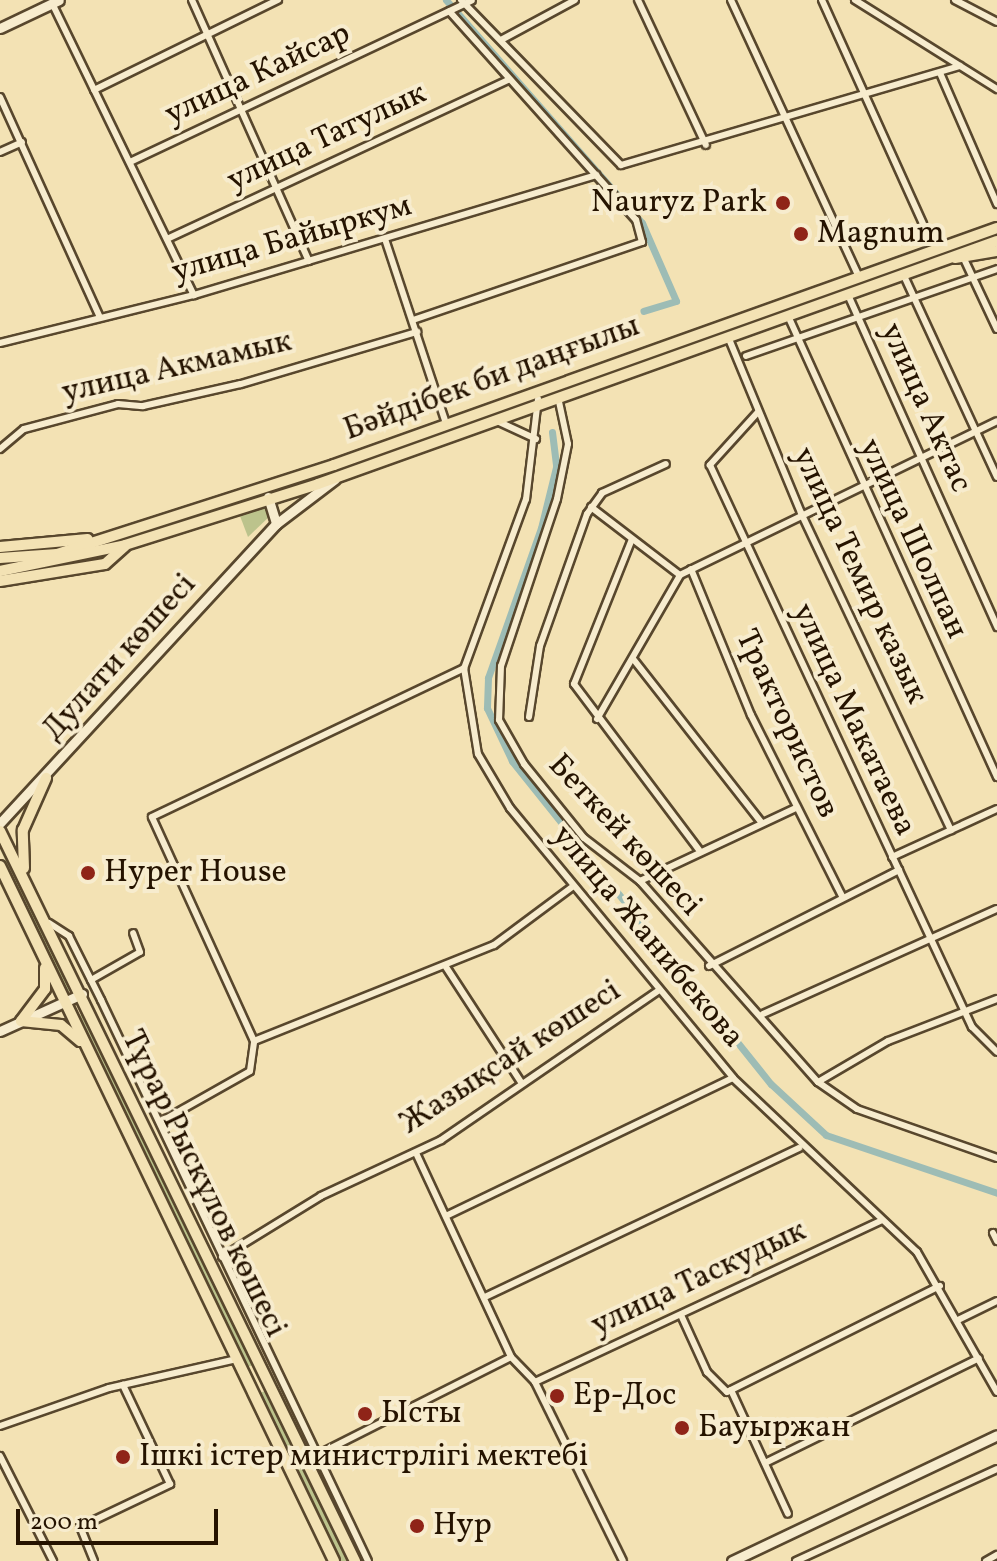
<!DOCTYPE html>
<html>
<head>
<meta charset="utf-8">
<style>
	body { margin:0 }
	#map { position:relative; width:997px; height:1561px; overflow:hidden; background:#f3e2b4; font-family:Vollkorn,serif }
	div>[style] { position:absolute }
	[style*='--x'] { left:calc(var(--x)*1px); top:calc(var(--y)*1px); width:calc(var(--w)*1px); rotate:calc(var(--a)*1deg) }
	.green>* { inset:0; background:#bcc38c }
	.canal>* { height:7px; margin:-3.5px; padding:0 3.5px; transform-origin:3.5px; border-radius:3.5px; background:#9dbcb5 }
	.roads { filter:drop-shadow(2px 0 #58472d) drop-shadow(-2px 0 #58472d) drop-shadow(0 2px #58472d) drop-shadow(0 -2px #58472d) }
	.minor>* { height:6px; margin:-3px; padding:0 3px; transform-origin:3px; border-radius:3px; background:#f7ecce }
	.secondary>* { height:9px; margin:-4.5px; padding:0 4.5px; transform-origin:4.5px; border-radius:4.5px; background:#f7ecce }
	.primary>* { height:10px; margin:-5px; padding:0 5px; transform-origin:5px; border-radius:5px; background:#f3e2b4 }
	.dots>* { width:22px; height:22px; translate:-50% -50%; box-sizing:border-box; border:4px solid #f7ecce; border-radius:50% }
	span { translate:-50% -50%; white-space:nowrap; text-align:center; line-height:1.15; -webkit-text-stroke:8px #f7ecce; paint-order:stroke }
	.street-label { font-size:32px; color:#251300 }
	.poi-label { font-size:32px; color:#251300 }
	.right { translate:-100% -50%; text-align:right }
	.left { translate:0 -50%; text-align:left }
	.scale { position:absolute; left:16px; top:1509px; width:202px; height:36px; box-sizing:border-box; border:4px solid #251300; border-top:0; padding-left:10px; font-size:24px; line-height:28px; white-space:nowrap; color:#251300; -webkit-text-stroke:6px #f7ecce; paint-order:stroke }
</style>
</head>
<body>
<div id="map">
	<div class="green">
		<i style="clip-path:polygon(267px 506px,271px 515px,248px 537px,240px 516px)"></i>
		<i style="clip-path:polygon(5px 844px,74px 989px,68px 992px,0 849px)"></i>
		<i style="clip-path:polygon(86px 1012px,255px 1364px,248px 1367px,80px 1015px)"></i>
		<i style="clip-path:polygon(267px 1390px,349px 1561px,340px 1561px,260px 1393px)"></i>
	</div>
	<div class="canal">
		<i style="--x:446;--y:0;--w:297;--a:48.7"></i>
		<i style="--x:642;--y:223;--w:85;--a:66.4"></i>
		<i style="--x:676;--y:301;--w:34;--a:163"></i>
		<i style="--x:552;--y:432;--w:35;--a:83"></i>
		<i style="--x:556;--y:467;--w:63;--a:103.8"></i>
		<i style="--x:541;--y:528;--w:159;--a:109.5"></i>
		<i style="--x:488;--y:678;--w:30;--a:92"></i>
		<i style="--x:487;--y:708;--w:59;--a:64.7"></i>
		<i style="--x:512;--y:761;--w:414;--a:51.3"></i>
		<i style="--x:771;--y:1084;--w:75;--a:42.8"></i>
		<i style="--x:826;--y:1135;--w:181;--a:18.7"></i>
	</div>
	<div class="roads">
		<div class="minor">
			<i style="--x:192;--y:0;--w:286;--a:65.9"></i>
			<i style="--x:461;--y:0;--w:230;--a:45.9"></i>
			<i style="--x:621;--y:165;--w:353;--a:-16.3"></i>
			<i style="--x:638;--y:0;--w:160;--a:64.9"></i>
			<i style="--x:731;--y:0;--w:305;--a:65.2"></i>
			<i style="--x:822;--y:0;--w:246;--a:65.7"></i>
			<i style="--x:855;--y:0;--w:168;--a:32.1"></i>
			<i style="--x:955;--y:0;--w:47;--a:27.6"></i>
			<i style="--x:52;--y:3;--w:325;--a:64.1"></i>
			<i style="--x:501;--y:40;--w:84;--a:-28.4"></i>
			<i style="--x:940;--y:73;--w:143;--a:66.5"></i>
			<i style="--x:94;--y:90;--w:205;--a:-26.1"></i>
			<i style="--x:0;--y:97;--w:242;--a:65.6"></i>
			<i style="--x:0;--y:152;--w:24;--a:-24"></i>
			<i style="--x:130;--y:162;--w:378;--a:-25.3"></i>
			<i style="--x:167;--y:239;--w:376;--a:-25"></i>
			<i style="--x:385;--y:239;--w:194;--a:71.7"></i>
			<i style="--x:965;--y:261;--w:75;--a:64.8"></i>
			<i style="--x:905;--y:278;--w:219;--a:65.2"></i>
			<i style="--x:849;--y:297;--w:362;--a:65.8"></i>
			<i style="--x:789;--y:318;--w:504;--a:65.62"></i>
			<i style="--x:413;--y:320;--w:242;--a:-18.8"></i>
			<i style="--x:642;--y:242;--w:23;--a:-105"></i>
			<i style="--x:636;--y:220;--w:280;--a:-131.8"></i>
			<i style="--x:729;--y:339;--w:188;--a:67.5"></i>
			<i style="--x:801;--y:513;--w:351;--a:64.7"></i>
			<i style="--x:0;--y:343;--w:200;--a:-13.9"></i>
			<i style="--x:194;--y:295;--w:420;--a:-16.6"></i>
			<i style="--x:746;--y:356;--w:266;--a:-19.1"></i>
			<i style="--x:558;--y:397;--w:48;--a:78"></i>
			<i style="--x:568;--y:444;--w:56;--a:101.3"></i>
			<i style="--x:557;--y:499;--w:176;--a:108.5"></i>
			<i style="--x:501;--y:666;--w:54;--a:92.1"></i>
			<i style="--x:499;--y:720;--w:51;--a:60.4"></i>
			<i style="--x:524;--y:764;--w:95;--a:51"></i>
			<i style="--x:584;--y:838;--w:71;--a:37.5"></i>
			<i style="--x:640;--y:881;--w:268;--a:48.5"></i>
			<i style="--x:818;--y:1082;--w:47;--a:34.7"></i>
			<i style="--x:857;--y:1109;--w:148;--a:19.3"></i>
			<i style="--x:538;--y:399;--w:101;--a:96.8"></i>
			<i style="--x:526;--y:499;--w:180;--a:110.1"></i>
			<i style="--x:464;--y:668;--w:87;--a:80.8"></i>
			<i style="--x:478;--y:754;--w:63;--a:59.3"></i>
			<i style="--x:510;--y:808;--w:350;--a:50.4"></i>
			<i style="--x:733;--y:1078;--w:253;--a:43.4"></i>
			<i style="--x:917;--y:1252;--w:161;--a:60.3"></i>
			<i style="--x:758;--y:412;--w:72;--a:132.2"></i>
			<i style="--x:710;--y:465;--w:620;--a:65.01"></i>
			<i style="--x:972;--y:1027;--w:35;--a:45"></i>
			<i style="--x:497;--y:421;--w:43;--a:24.8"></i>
			<i style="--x:0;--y:449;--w:31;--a:-40"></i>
			<i style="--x:24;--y:429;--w:97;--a:-14.9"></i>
			<i style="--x:118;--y:404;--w:25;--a:5"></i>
			<i style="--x:143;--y:406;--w:100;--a:-12.7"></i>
			<i style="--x:241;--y:384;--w:184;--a:-16.5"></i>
			<i style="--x:591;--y:507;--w:112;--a:37.4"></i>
			<i style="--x:632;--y:539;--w:156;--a:111.8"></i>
			<i style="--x:574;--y:684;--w:208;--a:53"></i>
			<i style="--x:691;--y:569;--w:158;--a:67.7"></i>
			<i style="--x:751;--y:715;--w:203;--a:63.3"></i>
			<i style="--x:634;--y:660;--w:207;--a:51.9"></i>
			<i style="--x:529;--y:717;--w:72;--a:-81.2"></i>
			<i style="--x:540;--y:646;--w:140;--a:-70.4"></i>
			<i style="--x:587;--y:514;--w:26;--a:-54"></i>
			<i style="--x:602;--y:493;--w:70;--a:-24.4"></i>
			<i style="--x:597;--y:719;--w:166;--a:-60"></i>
			<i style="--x:680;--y:575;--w:352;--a:-25.9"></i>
			<i style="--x:892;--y:857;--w:115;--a:-24.6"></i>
			<i style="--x:640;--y:881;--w:172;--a:-25.1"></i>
			<i style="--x:49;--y:923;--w:24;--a:33"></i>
			<i style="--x:69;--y:936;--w:72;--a:63.4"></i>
			<i style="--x:101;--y:1000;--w:621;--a:64.55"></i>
			<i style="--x:709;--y:966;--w:213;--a:-26.8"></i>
			<i style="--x:446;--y:967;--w:137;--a:56.9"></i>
			<i style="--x:91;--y:980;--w:56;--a:-29.7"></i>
			<i style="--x:140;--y:952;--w:20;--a:-110"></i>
			<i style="--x:763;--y:1014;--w:256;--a:-24.2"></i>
			<i style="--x:254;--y:1041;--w:246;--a:-114.5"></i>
			<i style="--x:152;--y:817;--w:346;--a:-25.5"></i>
			<i style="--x:818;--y:1082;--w:81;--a:-30.4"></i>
			<i style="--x:888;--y:1041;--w:117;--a:-21.1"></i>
			<i style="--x:160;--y:1122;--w:103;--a:-29.5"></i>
			<i style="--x:250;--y:1071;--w:30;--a:-82"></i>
			<i style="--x:254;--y:1041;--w:258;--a:-21.8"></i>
			<i style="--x:494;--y:945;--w:97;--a:-36.6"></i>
			<i style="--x:416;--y:1153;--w:225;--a:65"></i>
			<i style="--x:511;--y:1357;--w:35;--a:46"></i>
			<i style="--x:535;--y:1382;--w:199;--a:63.8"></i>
			<i style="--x:446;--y:1216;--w:318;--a:-25.7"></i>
			<i style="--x:993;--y:1233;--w:9;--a:63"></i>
			<i style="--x:222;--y:1257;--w:116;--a:-31.6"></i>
			<i style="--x:321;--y:1196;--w:132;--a:-25"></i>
			<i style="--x:441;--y:1140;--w:265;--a:-34.5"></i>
			<i style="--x:485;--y:1297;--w:348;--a:-25.4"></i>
			<i style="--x:681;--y:1315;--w:63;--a:65.5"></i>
			<i style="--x:707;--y:1372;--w:28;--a:45"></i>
			<i style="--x:727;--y:1392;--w:238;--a:-26.5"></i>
			<i style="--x:958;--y:1320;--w:43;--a:-26"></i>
			<i style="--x:535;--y:1382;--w:383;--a:-25"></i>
			<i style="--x:731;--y:1390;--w:136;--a:65.3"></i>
			<i style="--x:0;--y:1426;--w:115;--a:-19.2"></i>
			<i style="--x:109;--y:1388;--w:131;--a:-12.8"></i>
			<i style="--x:317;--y:1455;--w:217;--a:-26.8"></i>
			<i style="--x:0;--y:1456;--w:118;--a:63.2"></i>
			<i style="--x:765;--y:1463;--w:238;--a:-26.1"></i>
			<i style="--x:94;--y:1561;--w:37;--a:-112"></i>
			<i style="--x:80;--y:1527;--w:100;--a:-25.5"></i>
			<i style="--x:170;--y:1484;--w:110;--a:-115.4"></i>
			<i style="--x:796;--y:1561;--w:221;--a:-24.6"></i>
			<i style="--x:986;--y:1561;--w:13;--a:-29"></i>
		</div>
		<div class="secondary">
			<i style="--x:0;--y:28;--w:65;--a:-25.4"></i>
			<i style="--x:268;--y:497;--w:28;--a:73"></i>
			<i style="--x:0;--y:823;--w:407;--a:-47.3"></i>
			<i style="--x:276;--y:524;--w:74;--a:-37.3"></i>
			<i style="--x:0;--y:1031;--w:90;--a:-24.3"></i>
			<i style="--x:732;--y:1561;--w:293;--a:-25.4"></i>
		</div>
		<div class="primary">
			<i style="--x:955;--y:258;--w:43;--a:-9.5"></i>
			<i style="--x:0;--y:547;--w:88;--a:-5.2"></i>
			<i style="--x:0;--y:558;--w:57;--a:-4"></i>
			<i style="--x:57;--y:554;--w:291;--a:-17.8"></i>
			<i style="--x:334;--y:465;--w:704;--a:-19.67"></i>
			<i style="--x:0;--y:571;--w:128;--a:-11.7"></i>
			<i style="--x:125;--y:545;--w:202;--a:-17.5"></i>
			<i style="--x:318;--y:484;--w:721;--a:-19.69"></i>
			<i style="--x:0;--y:581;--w:106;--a:-9.2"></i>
			<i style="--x:105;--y:564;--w:27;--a:-42"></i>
			<i style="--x:0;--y:831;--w:812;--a:64.07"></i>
			<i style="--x:0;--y:866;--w:771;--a:64.33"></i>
			<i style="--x:24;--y:868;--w:38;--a:-92"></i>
			<i style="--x:23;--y:830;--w:57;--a:-66.1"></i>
			<i style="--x:21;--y:1021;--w:40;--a:5.7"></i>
			<i style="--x:61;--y:1025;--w:25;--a:40"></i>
			<i style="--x:21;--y:1021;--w:40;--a:-53"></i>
			<i style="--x:45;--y:989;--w:21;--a:-90"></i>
		</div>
	</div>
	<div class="dots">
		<i style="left:783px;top:203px;background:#8f2418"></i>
		<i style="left:801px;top:234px;background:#8f2418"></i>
		<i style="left:88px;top:873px;background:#8f2418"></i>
		<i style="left:557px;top:1396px;background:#8f2418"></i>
		<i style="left:365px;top:1414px;background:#8f2418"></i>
		<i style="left:682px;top:1428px;background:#8f2418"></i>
		<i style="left:123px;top:1457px;background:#8f2418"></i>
		<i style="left:417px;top:1526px;background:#8f2418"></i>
	</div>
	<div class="street-label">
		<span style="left:258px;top:75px;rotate:-25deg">улица Кайсар</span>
		<span style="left:327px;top:138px;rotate:-25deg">улица Татулык</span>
		<span style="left:292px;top:240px;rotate:-16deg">улица Байыркум</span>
		<span style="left:177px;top:368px;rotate:-13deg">улица Акмамык</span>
		<span style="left:492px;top:379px;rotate:-20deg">Бәйдібек би даңғылы</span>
		<span style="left:925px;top:408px;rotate:66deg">улица Актас</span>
		<span style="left:912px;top:539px;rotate:65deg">улица Шолпан</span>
		<span style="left:859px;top:576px;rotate:65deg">улица Темир казык</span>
		<span style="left:120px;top:658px;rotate:-48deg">Дулати көшесі</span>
		<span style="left:853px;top:720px;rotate:65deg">улица Макатаева</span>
		<span style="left:786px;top:724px;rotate:65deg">Трактористов</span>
		<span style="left:624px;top:836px;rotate:47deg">Беткей көшесі</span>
		<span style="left:647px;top:937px;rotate:50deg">улица Жанибекова</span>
		<span style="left:511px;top:1058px;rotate:-33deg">Жазықсай көшесі</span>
		<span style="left:203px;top:1184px;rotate:64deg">Тұрар Рыскұлов көшесі</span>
		<span style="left:699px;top:1279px;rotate:-25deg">улица Таскудык</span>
	</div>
	<div class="poi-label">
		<span class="right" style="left:767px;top:203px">Nauryz Park</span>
		<span class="left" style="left:817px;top:234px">Magnum</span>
		<span class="left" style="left:104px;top:873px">Hyper House</span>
		<span class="left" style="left:573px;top:1396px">Ер-Дос</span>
		<span class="left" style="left:381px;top:1414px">Ысты</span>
		<span class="left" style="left:698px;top:1428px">Бауыржан</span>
		<span class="left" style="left:139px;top:1457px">Ішкі істер министрлігі мектебі</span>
		<span class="left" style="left:433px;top:1526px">Нур</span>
	</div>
	<div class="scale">200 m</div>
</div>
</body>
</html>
